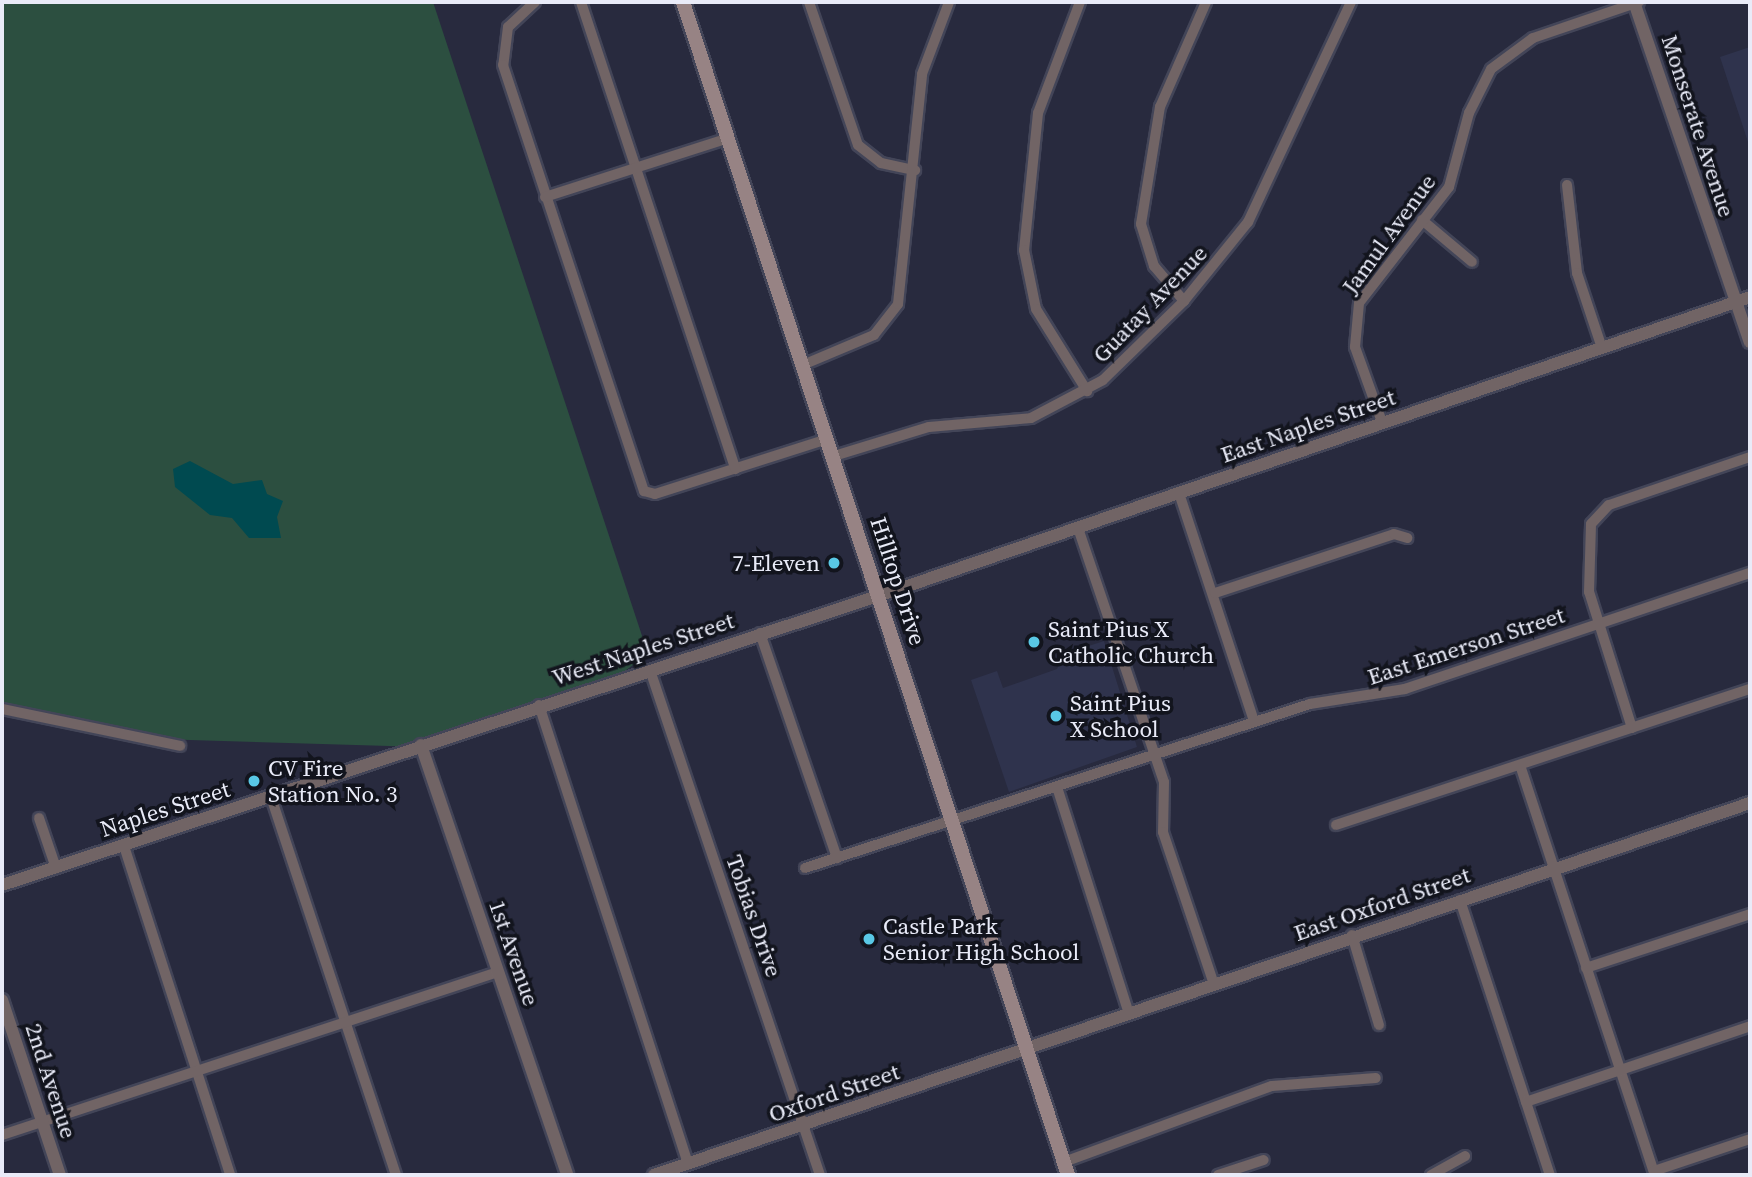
<!DOCTYPE html>
<html>
<head>
<meta charset="utf-8">
<style>
	body { margin:0 }
	#map { position:relative; width:1752px; height:1177px; overflow:hidden; background:#282a3e; font-family:"Source Serif 4",serif }
	div>[style] { position:absolute }
	[style*='--x'] { left:calc(var(--x)*1px); top:calc(var(--y)*1px); width:calc(var(--w)*1px); rotate:calc(var(--a)*1deg) }
	.built>* { inset:0; background:#2f334d }
	.green>* { inset:0; background:#2c4f40 }
	.water>* { inset:0; background:#004a50 }
	.roads { filter:drop-shadow(2px 0 #434558) drop-shadow(-2px 0 #434558) drop-shadow(0 2px #434558) drop-shadow(0 -2px #434558) }
	.minor>* { height:10px; margin:-5px; padding:0 5px; transform-origin:5px; border-radius:5px; background:#716465 }
	.tertiary>* { height:12px; margin:-6px; padding:0 6px; transform-origin:6px; border-radius:6px; background:#716465 }
	.secondary>* { height:14px; margin:-7px; padding:0 7px; transform-origin:7px; border-radius:7px; background:#978384 }
	.dots>* { width:19px; height:19px; translate:-50% -50%; box-sizing:border-box; border:4px solid #12141d; border-radius:50% }
	span { translate:-50% -50%; white-space:nowrap; text-align:center; line-height:1.15; -webkit-text-stroke:7px #12141d; paint-order:stroke }
	.street-label { font-size:23px; color:#e9ebf8 }
	.poi-label { font-size:23px; color:#e9ebf8 }
	.right { translate:-100% -50%; text-align:right }
	.left { translate:0 -50%; text-align:left }
	.frame { position:absolute; inset:0; border:4px solid #e9ebf8; pointer-events:none }
</style>
</head>
<body>
<div id="map">
	<div class="built">
		<i style="clip-path:polygon(1750px 47px,1750px 148px,1720px 57px)"></i>
		<i style="clip-path:polygon(1104px 641px,1137px 747px,1009px 792px,971px 680px,997px 671px,1003px 688px,1057px 669px,1064px 654px)"></i>
	</div>
	<div class="green">
		<i style="clip-path:polygon(2px 2px,433px 2px,648px 654px,603px 687px,423px 747px,157px 739px,2px 708px)"></i>
	</div>
	<div class="water">
		<i style="clip-path:polygon(190px 461px,233px 484px,262px 480px,267px 494px,283px 501px,277px 517px,281px 538px,249px 538px,232px 518px,210px 515px,175px 487px,173px 469px)"></i>
	</div>
	<div class="roads">
		<div class="minor">
			<i style="--x:535;--y:2;--w:37;--a:137"></i>
			<i style="--x:508;--y:27;--w:38;--a:97"></i>
			<i style="--x:503;--y:65;--w:449;--a:71.7"></i>
			<i style="--x:644;--y:491;--w:11;--a:15"></i>
			<i style="--x:655;--y:494;--w:181;--a:-17.7"></i>
			<i style="--x:581;--y:2;--w:492;--a:71.7"></i>
			<i style="--x:809;--y:2;--w:151;--a:71.1"></i>
			<i style="--x:858;--y:145;--w:29;--a:38"></i>
			<i style="--x:881;--y:163;--w:35;--a:12"></i>
			<i style="--x:1080;--y:2;--w:119;--a:110.7"></i>
			<i style="--x:1038;--y:113;--w:138;--a:95.8"></i>
			<i style="--x:1024;--y:250;--w:60;--a:78.5"></i>
			<i style="--x:1036;--y:309;--w:97;--a:58.1"></i>
			<i style="--x:1567;--y:185;--w:89;--a:83.5"></i>
			<i style="--x:1577;--y:273;--w:79;--a:71.6"></i>
			<i style="--x:545;--y:197;--w:193;--a:-17.8"></i>
			<i style="--x:1422;--y:220;--w:65;--a:40"></i>
			<i style="--x:1184;--y:301;--w:46;--a:-130.6"></i>
			<i style="--x:1154;--y:266;--w:44;--a:-107.2"></i>
			<i style="--x:1141;--y:224;--w:119;--a:-80.8"></i>
			<i style="--x:1160;--y:107;--w:115;--a:-66.3"></i>
			<i style="--x:805;--y:364;--w:75;--a:-22.8"></i>
			<i style="--x:874;--y:335;--w:39;--a:-52"></i>
			<i style="--x:898;--y:304;--w:231;--a:-84"></i>
			<i style="--x:922;--y:74;--w:77;--a:-69.4"></i>
			<i style="--x:1382;--y:422;--w:80;--a:-109.8"></i>
			<i style="--x:1355;--y:347;--w:44;--a:-84.8"></i>
			<i style="--x:1359;--y:303;--w:147;--a:-52.2"></i>
			<i style="--x:1449;--y:187;--w:77;--a:-74.9"></i>
			<i style="--x:1469;--y:113;--w:49;--a:-63.4"></i>
			<i style="--x:1491;--y:69;--w:52;--a:-36.4"></i>
			<i style="--x:1533;--y:38;--w:112;--a:-18.8"></i>
			<i style="--x:834;--y:456;--w:99;--a:-17"></i>
			<i style="--x:929;--y:427;--w:102;--a:-5"></i>
			<i style="--x:1031;--y:418;--w:81;--a:-27.8"></i>
			<i style="--x:1103;--y:380;--w:113;--a:-44.3"></i>
			<i style="--x:1184;--y:301;--w:102;--a:-51"></i>
			<i style="--x:1248;--y:222;--w:243;--a:-64.9"></i>
			<i style="--x:1179;--y:493;--w:240;--a:71.8"></i>
			<i style="--x:1078;--y:528;--w:268;--a:71.3"></i>
			<i style="--x:1164;--y:782;--w:50;--a:91.1"></i>
			<i style="--x:1163;--y:832;--w:160;--a:71.5"></i>
			<i style="--x:1215;--y:593;--w:188;--a:-18.2"></i>
			<i style="--x:1394;--y:534;--w:14;--a:17"></i>
			<i style="--x:760;--y:633;--w:238;--a:71.1"></i>
			<i style="--x:650;--y:670;--w:533;--a:71.4"></i>
			<i style="--x:539;--y:705;--w:483;--a:72"></i>
			<i style="--x:2;--y:709;--w:182;--a:11.7"></i>
			<i style="--x:1632;--y:728;--w:143;--a:-107.5"></i>
			<i style="--x:1589;--y:592;--w:68;--a:-88.3"></i>
			<i style="--x:1591;--y:524;--w:26;--a:-47"></i>
			<i style="--x:1609;--y:505;--w:149;--a:-18.8"></i>
			<i style="--x:1520;--y:765;--w:432;--a:71.8"></i>
			<i style="--x:1057;--y:787;--w:238;--a:72.4"></i>
			<i style="--x:271;--y:797;--w:398;--a:71.7"></i>
			<i style="--x:39;--y:818;--w:53;--a:71.2"></i>
			<i style="--x:1336;--y:825;--w:436;--a:-18.2"></i>
			<i style="--x:124;--y:846;--w:346;--a:72.1"></i>
			<i style="--x:805;--y:868;--w:531;--a:-17.99"></i>
			<i style="--x:1310;--y:704;--w:96;--a:-9"></i>
			<i style="--x:1405;--y:689;--w:364;--a:-18.6"></i>
			<i style="--x:1460;--y:900;--w:289;--a:71.9"></i>
			<i style="--x:1352;--y:935;--w:94;--a:73.3"></i>
			<i style="--x:1586;--y:968;--w:173;--a:-18.2"></i>
			<i style="--x:1526;--y:1102;--w:237;--a:-18.7"></i>
			<i style="--x:2;--y:1135;--w:522;--a:-18.19"></i>
			<i style="--x:1064;--y:1162;--w:221;--a:-20.1"></i>
			<i style="--x:1272;--y:1086;--w:104;--a:-4.4"></i>
			<i style="--x:1654;--y:1171;--w:101;--a:-18.4"></i>
			<i style="--x:1218;--y:1175;--w:48;--a:-18.1"></i>
			<i style="--x:1431;--y:1175;--w:39;--a:-29"></i>
		</div>
		<div class="tertiary">
			<i style="--x:1634;--y:2;--w:359;--a:71.2"></i>
			<i style="--x:421;--y:745;--w:454;--a:71.2"></i>
			<i style="--x:2;--y:885;--w:938;--a:-18.26"></i>
			<i style="--x:893;--y:591;--w:906;--a:-18.93"></i>
			<i style="--x:2;--y:1000;--w:184;--a:71.7"></i>
			<i style="--x:654;--y:1175;--w:1157;--a:-18.75"></i>
		</div>
		<div class="secondary">
			<i style="--x:683;--y:2;--w:1235;--a:71.83"></i>
		</div>
	</div>
	<div class="dots">
		<i style="left:834px;top:563px;background:#59c8e5"></i>
		<i style="left:1034px;top:642px;background:#59c8e5"></i>
		<i style="left:1056px;top:716px;background:#59c8e5"></i>
		<i style="left:254px;top:781px;background:#59c8e5"></i>
		<i style="left:869px;top:939px;background:#59c8e5"></i>
	</div>
	<div class="street-label">
		<span style="left:1698px;top:126px;rotate:72deg">Monserate Avenue</span>
		<span style="left:1389px;top:234px;rotate:-54deg">Jamul Avenue</span>
		<span style="left:1150px;top:304px;rotate:-46deg">Guatay Avenue</span>
		<span style="left:1308px;top:426px;rotate:-19deg">East Naples Street</span>
		<span style="left:898px;top:581px;rotate:72deg">Hilltop Drive</span>
		<span style="left:1466px;top:646px;rotate:-18deg">East Emerson Street</span>
		<span style="left:643px;top:649px;rotate:-18deg">West Naples Street</span>
		<span style="left:165px;top:809px;rotate:-18deg">Naples Street</span>
		<span style="left:1382px;top:904px;rotate:-19deg">East Oxford Street</span>
		<span style="left:754px;top:916px;rotate:71deg">Tobias Drive</span>
		<span style="left:514px;top:953px;rotate:71deg">1st Avenue</span>
		<span style="left:51px;top:1081px;rotate:72deg">2nd Avenue</span>
		<span style="left:834px;top:1093px;rotate:-19deg">Oxford Street</span>
	</div>
	<div class="poi-label">
		<span class="right" style="left:820px;top:563px">7-Eleven</span>
		<span class="left" style="left:1048px;top:642px">Saint Pius X<br>Catholic Church</span>
		<span class="left" style="left:1070px;top:716px">Saint Pius<br>X School</span>
		<span class="left" style="left:268px;top:781px">CV Fire<br>Station No. 3</span>
		<span class="left" style="left:883px;top:939px">Castle Park<br>Senior High School</span>
	</div>
	<div class="frame"></div>
</div>
</body>
</html>
